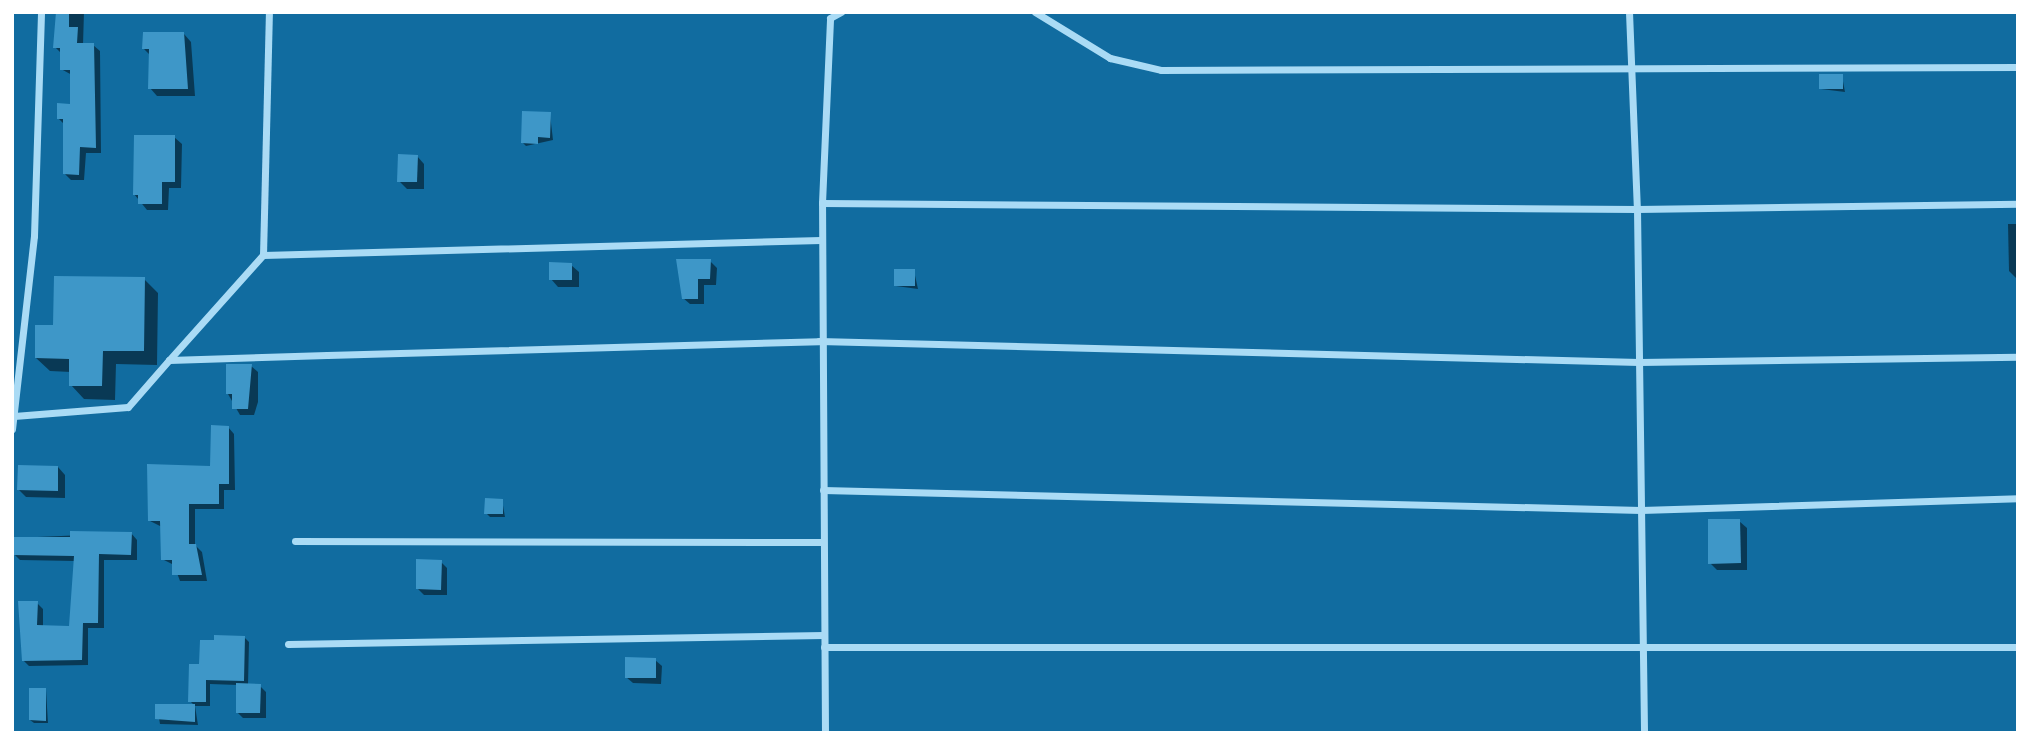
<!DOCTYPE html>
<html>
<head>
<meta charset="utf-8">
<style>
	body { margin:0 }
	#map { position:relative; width:2030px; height:745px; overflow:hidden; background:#116ca0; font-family:Barlow,sans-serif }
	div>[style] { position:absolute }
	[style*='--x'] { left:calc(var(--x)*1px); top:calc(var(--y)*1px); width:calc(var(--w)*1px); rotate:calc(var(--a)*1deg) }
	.shadow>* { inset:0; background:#0007 }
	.building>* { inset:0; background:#3e97c8 }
	.street>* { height:7px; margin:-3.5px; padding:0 3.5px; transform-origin:3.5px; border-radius:3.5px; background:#aadbf5 }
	span { translate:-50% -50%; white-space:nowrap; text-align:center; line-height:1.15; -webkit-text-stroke:6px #116ca0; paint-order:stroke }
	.frame { position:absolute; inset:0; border:14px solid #fff; pointer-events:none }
</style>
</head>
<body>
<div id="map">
	<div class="shadow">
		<i style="clip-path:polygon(57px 12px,84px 12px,83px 45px,93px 45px,100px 51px,101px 153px,86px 153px,84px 180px,71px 180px,65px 174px,65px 125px,58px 118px,71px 105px,72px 75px,61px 69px,62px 54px,55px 47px)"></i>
		<i style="clip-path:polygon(184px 34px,191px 42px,195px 96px,157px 96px,150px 88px,150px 55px,144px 49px)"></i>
		<i style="clip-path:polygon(1842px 76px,1845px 92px,1821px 89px)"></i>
		<i style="clip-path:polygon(550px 114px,553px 140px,526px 146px,523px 143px)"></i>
		<i style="clip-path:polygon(174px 137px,182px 144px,181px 188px,169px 188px,168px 210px,147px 210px,134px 194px)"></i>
		<i style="clip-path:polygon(417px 156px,424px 164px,424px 189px,407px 189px,399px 181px)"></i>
		<i style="clip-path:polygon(2008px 224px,2018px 224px,2018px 280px,2009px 271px)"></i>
		<i style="clip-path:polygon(710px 261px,717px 268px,716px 285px,704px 285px,704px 304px,690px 304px,683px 298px)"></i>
		<i style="clip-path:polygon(571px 265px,579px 272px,579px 287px,558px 287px,551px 279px)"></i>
		<i style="clip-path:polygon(914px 271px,918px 289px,896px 286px)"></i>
		<i style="clip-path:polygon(144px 279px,158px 293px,157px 365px,116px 364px,115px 400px,84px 399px,71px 385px,71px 372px,50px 371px,36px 358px,55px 327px)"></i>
		<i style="clip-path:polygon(251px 366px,258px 372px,258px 402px,254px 415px,240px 415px,228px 394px)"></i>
		<i style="clip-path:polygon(228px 427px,234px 434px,235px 490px,224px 490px,224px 509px,195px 509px,195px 545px,202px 552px,207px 581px,180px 581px,174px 565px,162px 559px,162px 527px,150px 521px,212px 468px)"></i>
		<i style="clip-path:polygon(58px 467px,65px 475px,65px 498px,26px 497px,19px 490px)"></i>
		<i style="clip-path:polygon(502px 500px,505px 517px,490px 517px,486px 513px)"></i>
		<i style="clip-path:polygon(1739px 521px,1747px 528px,1747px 570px,1717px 570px,1710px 563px)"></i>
		<i style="clip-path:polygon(131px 533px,137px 540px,137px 560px,104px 560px,104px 628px,88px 628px,88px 665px,29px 666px,23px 660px,37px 603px,43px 609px,43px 627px,70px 628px,75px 561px,20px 560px,14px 554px,14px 538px)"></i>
		<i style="clip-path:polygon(441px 562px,447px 568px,447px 595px,424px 595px,417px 588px)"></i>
		<i style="clip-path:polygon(244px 637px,249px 642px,248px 685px,260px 686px,266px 692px,266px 718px,243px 718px,237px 712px,238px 685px,210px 684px,210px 706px,195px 706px,190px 701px,201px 666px)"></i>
		<i style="clip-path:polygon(655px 660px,662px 666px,661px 684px,633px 683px,626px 677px)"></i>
		<i style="clip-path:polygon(46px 690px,48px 723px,34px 723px,30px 720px)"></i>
		<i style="clip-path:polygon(157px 706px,195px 706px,198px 725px,160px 724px)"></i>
	</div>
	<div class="building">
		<i style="clip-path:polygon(56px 12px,69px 12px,69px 27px,78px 27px,77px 43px,94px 43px,96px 148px,80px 147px,79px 175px,63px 174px,63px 119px,57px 119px,57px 103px,70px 104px,70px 70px,60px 70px,60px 48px,53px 48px)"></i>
		<i style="clip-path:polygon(143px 32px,184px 32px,188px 89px,148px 89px,149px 49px,142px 49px)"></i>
		<i style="clip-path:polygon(1819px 74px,1843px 74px,1843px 89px,1819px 89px)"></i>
		<i style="clip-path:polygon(522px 111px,551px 112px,550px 138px,538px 137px,538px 144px,521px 143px)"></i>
		<i style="clip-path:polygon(134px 135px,175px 135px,175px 182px,162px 182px,162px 204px,138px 204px,138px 195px,133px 195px)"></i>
		<i style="clip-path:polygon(398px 154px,418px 155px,417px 182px,397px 182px)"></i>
		<i style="clip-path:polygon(676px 259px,711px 259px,710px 279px,698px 279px,698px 299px,682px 299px)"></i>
		<i style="clip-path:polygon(549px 262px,572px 263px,572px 280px,549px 280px)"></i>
		<i style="clip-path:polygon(894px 269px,915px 269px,915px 286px,894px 286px)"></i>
		<i style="clip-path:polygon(54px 276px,145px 277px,144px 351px,103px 351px,102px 386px,69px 386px,69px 359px,35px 358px,35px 325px,53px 325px)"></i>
		<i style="clip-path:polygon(226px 364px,252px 364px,248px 409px,232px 409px,232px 394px,226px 394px)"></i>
		<i style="clip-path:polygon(211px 425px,229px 426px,229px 484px,219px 484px,219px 504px,189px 504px,189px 544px,196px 544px,202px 575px,172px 575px,172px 560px,161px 560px,160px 521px,148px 521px,147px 464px,210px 466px)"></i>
		<i style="clip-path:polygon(18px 465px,58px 466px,58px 491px,17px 490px)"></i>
		<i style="clip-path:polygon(485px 498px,503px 499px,503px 514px,484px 514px)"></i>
		<i style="clip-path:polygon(1708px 519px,1740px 519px,1741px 563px,1708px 564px)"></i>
		<i style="clip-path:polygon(70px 531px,132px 532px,131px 555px,99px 554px,98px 623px,83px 623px,82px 660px,22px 661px,18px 601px,38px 601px,37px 625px,69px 626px,74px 556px,12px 555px,12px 537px,70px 537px)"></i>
		<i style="clip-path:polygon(416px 559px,442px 560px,441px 590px,416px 589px)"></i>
		<i style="clip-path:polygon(214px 635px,245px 636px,244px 681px,206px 680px,206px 702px,188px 702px,189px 664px,199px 664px,200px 640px,214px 640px)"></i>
		<i style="clip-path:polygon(625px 657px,656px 658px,656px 678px,625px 678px)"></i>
		<i style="clip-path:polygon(236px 683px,261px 684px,260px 713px,236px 713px)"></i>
		<i style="clip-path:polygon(29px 688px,46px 688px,46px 721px,29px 720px)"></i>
		<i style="clip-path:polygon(155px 704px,195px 704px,195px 722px,155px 719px)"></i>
	</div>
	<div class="street">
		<i style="--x:1035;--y:12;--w:88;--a:31.5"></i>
		<i style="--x:1110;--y:58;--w:52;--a:13.2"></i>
		<i style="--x:1161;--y:70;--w:857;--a:-0.2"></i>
		<i style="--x:1629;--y:12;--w:197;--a:87.7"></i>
		<i style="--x:1637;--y:209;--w:524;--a:89.23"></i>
		<i style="--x:822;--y:203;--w:815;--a:0.42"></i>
		<i style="--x:1637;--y:209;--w:381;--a:-0.8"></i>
		<i style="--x:263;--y:255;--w:243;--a:-88.6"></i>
		<i style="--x:169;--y:360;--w:141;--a:-48.2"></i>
		<i style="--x:263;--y:255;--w:558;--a:-1.54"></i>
		<i style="--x:14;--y:416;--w:114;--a:-4.5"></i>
		<i style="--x:128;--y:407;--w:62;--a:-48.9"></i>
		<i style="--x:169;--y:360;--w:158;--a:-1.8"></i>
		<i style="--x:327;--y:355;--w:492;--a:-1.6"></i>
		<i style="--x:819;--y:341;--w:820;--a:1.47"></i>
		<i style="--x:1639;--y:362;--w:379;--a:-0.8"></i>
		<i style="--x:12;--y:429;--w:194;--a:-83.5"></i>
		<i style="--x:34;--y:236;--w:224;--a:-88.2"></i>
		<i style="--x:823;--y:490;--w:818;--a:1.4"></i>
		<i style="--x:1641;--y:510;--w:377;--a:-1.8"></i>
		<i style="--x:295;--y:541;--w:528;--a:0.11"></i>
		<i style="--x:288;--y:644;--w:536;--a:-0.96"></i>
		<i style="--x:824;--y:647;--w:1194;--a:0"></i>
		<i style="--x:825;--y:733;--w:530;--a:-90.32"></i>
		<i style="--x:822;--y:203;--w:185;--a:-87.5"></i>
		<i style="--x:830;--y:18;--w:13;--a:-29"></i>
	</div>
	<div class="frame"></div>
</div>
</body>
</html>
